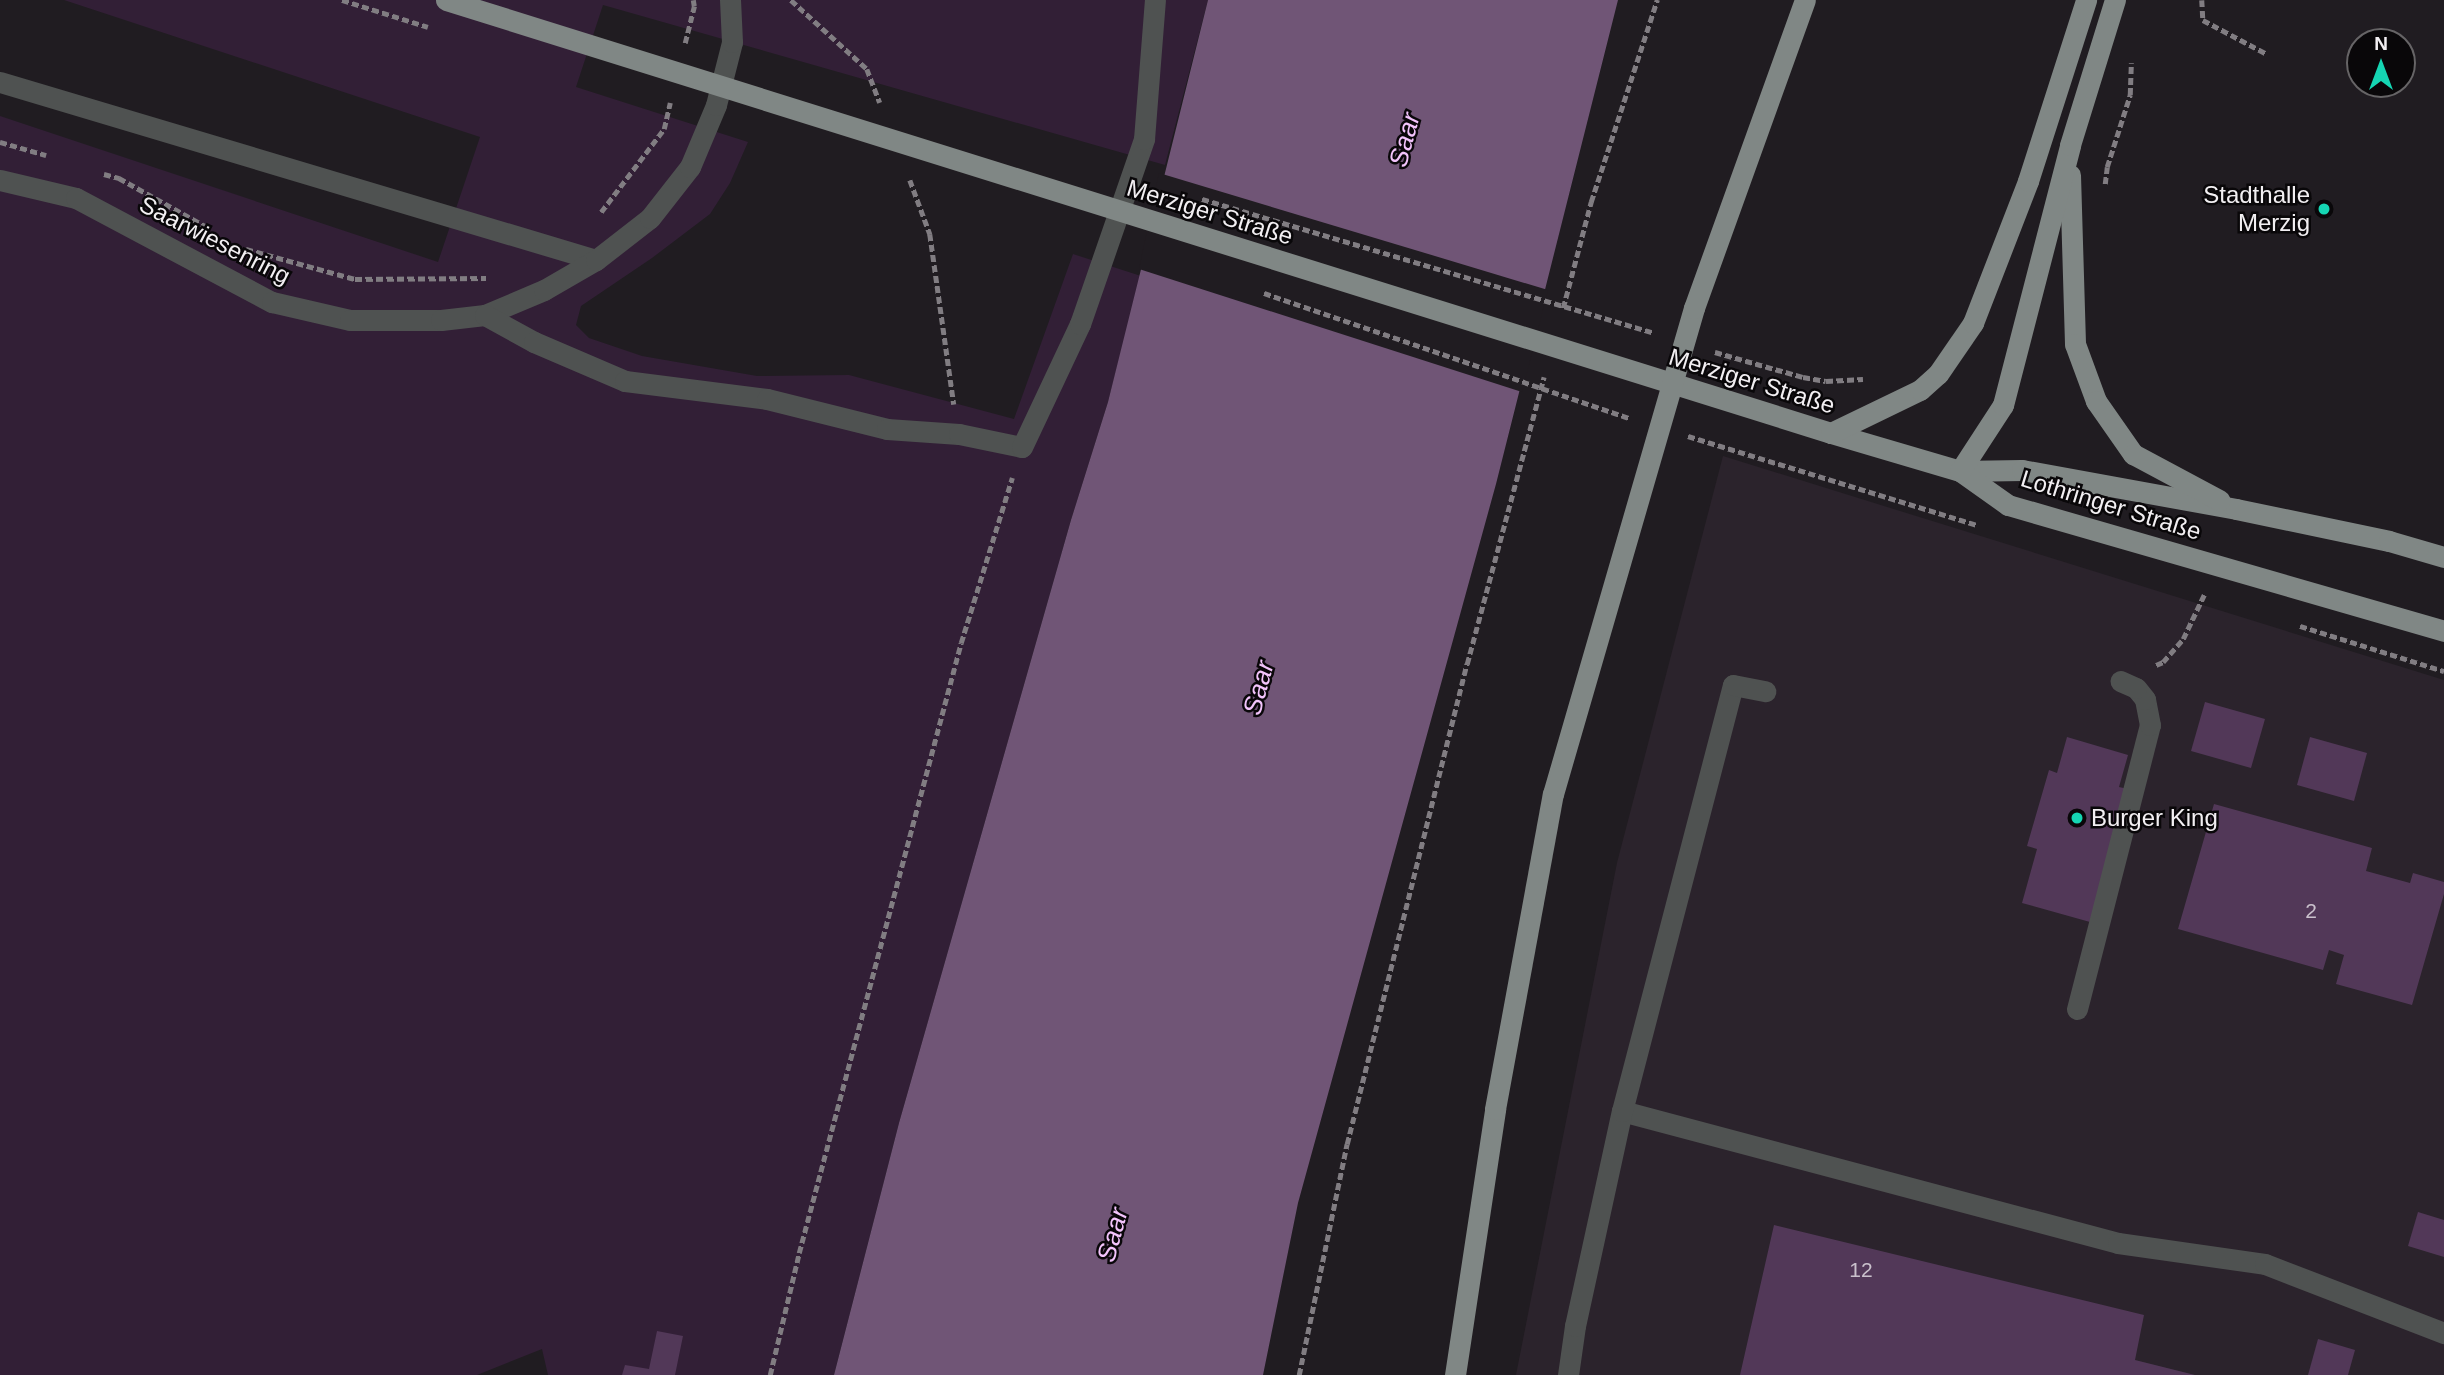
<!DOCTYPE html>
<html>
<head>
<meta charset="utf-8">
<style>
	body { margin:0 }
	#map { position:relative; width:2444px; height:1375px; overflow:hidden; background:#201c21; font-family:Helvetica,sans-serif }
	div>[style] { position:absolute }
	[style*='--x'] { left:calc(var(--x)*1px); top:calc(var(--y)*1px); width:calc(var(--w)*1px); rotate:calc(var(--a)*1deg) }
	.built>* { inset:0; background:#2b232c }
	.green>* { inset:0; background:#321f36 }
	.water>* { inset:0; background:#705576 }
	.pier>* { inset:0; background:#201c21 }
	.building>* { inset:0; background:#523858 }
	.path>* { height:4.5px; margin-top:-2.25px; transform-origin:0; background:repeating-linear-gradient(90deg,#817d82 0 7px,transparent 0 10.5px) }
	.minor>* { height:21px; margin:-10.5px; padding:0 10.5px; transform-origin:10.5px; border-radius:10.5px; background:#4f5251 }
	.major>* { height:21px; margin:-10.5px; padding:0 10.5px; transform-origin:10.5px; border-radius:10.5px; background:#808785 }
	.dots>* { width:19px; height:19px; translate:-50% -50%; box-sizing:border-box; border:4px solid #090709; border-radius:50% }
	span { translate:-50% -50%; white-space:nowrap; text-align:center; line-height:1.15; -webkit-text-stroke:5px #090709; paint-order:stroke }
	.number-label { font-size:21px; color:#cac1cc }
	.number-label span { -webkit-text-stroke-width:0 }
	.poi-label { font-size:24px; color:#f2eff2 }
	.right { translate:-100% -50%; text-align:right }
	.left { translate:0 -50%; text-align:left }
	.street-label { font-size:24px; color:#f2eff2 }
	.water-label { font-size:26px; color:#f3c4fc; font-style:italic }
	.north { position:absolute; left:2346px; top:28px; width:70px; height:70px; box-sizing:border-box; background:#090709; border:2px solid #666466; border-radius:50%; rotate:0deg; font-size:19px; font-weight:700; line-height:28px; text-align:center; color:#f2eff2 }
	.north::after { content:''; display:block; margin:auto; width:24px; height:32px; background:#15d5b3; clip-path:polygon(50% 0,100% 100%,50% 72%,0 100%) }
</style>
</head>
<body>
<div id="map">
	<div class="built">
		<i style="clip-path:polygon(1723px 456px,2444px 680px,2444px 1375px,1516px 1375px,1617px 863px)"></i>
	</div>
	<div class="green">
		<i style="clip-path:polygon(64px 0,1208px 0,1165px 165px,603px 5px,576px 87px,748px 142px,730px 183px,710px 214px,652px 258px,581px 306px,576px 325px,589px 338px,642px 356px,757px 376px,849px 375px,1014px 419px,1073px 254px,1141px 276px,1108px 402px,1071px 520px,899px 1123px,834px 1375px,548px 1375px,542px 1349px,477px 1375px,0 1375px,0 116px,438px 262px,480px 137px)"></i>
	</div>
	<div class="water">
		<i style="clip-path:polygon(1208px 0,1618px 0,1496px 484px,1298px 1203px,1263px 1375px,834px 1375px,899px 1123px,1071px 520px,1108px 402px)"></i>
	</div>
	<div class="pier">
		<i style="clip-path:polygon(1159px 173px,1548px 290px,1522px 392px,1139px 269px)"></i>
	</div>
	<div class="building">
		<i style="clip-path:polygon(2205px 702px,2265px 719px,2251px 768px,2191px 751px)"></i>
		<i style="clip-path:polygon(2067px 737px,2128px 755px,2119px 787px,2128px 789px,2090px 922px,2022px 903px,2037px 849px,2027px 846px,2049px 770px,2057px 773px)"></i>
		<i style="clip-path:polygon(2310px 737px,2367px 753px,2354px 801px,2297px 785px)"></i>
		<i style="clip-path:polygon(2214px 804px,2372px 848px,2366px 871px,2410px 883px,2413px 873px,2444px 882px,2444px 894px,2412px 1005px,2336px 984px,2344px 955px,2329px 950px,2323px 970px,2178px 929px)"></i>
		<i style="clip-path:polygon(2418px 1212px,2444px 1220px,2444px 1257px,2408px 1246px)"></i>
		<i style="clip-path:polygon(1774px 1225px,2144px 1315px,2135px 1360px,2195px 1375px,1740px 1375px)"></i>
		<i style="clip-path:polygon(657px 1331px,683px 1336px,675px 1375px,622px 1375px,625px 1365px,649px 1369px)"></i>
		<i style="clip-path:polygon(2318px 1339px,2355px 1350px,2348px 1375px,2308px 1375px)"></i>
	</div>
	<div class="path">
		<i style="--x:342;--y:0;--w:90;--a:17.4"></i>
		<i style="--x:791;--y:0;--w:103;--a:42.2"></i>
		<i style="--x:867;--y:69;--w:36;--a:69"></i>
		<i style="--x:2202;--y:0;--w:20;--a:87"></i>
		<i style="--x:2203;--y:20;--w:72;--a:28"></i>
		<i style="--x:685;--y:43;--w:38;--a:-76"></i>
		<i style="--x:694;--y:6;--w:6;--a:-99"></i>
		<i style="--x:0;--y:142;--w:48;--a:15.8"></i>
		<i style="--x:104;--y:174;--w:16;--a:15"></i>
		<i style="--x:119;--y:178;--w:98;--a:29.2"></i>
		<i style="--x:910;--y:180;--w:58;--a:69.7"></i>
		<i style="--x:930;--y:234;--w:172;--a:82"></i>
		<i style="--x:2105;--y:184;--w:17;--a:-83"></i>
		<i style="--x:2107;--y:167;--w:76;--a:-72.3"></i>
		<i style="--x:2130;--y:95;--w:32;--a:-88"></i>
		<i style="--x:1202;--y:199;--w:470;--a:16.5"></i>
		<i style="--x:601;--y:212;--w:104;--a:-52.8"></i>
		<i style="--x:664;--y:129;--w:27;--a:-77"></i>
		<i style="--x:246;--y:249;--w:113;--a:15.4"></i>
		<i style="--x:355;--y:279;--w:131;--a:-0.4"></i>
		<i style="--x:1264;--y:293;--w:387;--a:18.9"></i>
		<i style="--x:1563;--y:308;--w:110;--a:-75.2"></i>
		<i style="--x:1591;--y:202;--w:213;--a:-71.9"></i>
		<i style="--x:1715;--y:352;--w:91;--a:15.9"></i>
		<i style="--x:1803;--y:377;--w:23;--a:10"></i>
		<i style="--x:1826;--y:381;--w:37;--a:-3"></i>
		<i style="--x:1688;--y:436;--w:302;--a:17.1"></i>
		<i style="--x:2300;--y:626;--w:151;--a:17.4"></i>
		<i style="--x:2156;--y:665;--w:8;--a:-23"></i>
		<i style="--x:2163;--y:662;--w:30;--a:-49"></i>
		<i style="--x:2183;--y:639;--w:49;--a:-64.5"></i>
		<i style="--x:770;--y:1375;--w:125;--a:-76.6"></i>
		<i style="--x:799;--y:1253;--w:631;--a:-75.13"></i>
		<i style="--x:961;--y:643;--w:173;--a:-72.8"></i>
		<i style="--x:1299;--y:1375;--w:236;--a:-78.3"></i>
		<i style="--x:1347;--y:1144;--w:495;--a:-76"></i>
		<i style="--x:1467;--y:664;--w:297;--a:-75"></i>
	</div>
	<div class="minor">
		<i style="--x:0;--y:82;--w:622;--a:16.63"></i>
		<i style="--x:0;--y:180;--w:78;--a:13.3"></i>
		<i style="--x:76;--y:198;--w:222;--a:28"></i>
		<i style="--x:272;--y:302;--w:80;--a:13"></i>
		<i style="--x:350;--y:320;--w:91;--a:0"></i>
		<i style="--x:441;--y:320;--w:44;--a:-6.5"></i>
		<i style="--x:485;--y:315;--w:64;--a:-23"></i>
		<i style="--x:544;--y:290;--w:60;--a:-30"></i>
		<i style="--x:596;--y:260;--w:68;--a:-37.9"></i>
		<i style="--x:650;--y:218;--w:65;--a:-51.9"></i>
		<i style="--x:690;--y:167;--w:67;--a:-67.2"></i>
		<i style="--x:716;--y:105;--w:65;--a:-75.7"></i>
		<i style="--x:732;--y:42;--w:42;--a:-92.7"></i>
		<i style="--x:485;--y:315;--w:56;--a:28.9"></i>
		<i style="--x:534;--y:342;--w:99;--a:23.2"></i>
		<i style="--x:625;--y:381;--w:143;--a:7.2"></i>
		<i style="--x:767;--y:399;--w:124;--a:14"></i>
		<i style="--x:887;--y:429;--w:72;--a:4"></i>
		<i style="--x:959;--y:434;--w:64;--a:11.7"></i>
		<i style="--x:1022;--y:447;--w:136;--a:-64.8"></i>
		<i style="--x:1080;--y:324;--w:196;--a:-70.9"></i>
		<i style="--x:1144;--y:139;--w:139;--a:-85.5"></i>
		<i style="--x:2077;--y:1009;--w:293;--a:-75.6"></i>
		<i style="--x:2150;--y:725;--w:26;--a:-101"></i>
		<i style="--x:2145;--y:699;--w:14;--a:-129"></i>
		<i style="--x:2136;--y:688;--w:17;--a:-156"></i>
		<i style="--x:1622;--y:1111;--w:513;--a:14.9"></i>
		<i style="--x:2118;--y:1243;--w:148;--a:8.1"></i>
		<i style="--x:2265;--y:1264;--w:192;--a:21.1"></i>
		<i style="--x:1568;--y:1375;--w:49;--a:-81.9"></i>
		<i style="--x:1575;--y:1326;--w:220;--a:-77.7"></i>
		<i style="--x:1622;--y:1111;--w:440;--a:-75.4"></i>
		<i style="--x:1733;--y:685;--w:33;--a:11"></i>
	</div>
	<div class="major">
		<i style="--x:446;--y:0;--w:1451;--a:17.36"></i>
		<i style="--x:1831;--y:433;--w:134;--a:16.4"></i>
		<i style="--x:1960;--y:471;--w:62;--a:-0.9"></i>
		<i style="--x:2022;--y:470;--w:218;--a:10.3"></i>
		<i style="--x:2236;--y:509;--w:156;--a:11.8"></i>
		<i style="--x:2389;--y:541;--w:57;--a:16.2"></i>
		<i style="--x:2070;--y:175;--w:169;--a:88.3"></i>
		<i style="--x:2075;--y:344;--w:61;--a:69.8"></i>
		<i style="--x:2096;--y:401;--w:65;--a:55.1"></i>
		<i style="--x:2133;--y:454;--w:98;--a:28.1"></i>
		<i style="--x:1831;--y:433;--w:99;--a:-25.8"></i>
		<i style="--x:1920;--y:390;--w:24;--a:-42"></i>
		<i style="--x:1938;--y:374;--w:62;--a:-55.5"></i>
		<i style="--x:1973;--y:323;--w:152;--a:-68.8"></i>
		<i style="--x:2028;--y:181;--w:190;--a:-72.2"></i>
		<i style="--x:1960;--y:471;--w:59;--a:35.3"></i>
		<i style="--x:2008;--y:505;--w:454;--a:16.1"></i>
		<i style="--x:1960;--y:471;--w:79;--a:-56.9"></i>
		<i style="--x:2003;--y:405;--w:268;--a:-75.5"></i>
		<i style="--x:2070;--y:145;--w:152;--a:-72.8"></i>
		<i style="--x:1455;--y:1375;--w:269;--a:-81.4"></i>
		<i style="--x:1495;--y:1109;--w:320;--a:-79.6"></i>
		<i style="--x:1553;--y:794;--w:506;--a:-73.82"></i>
		<i style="--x:1694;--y:308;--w:327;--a:-70.2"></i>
	</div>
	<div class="dots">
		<i style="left:2324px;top:209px;background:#15d5b3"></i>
		<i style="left:2077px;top:818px;background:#15d5b3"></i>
	</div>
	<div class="number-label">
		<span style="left:2311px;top:911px">2</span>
		<span style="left:1861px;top:1270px">12</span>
	</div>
	<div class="poi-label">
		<span class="right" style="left:2310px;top:209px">Stadthalle<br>Merzig</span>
		<span class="left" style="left:2091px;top:818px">Burger King</span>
	</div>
	<div class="street-label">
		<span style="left:1210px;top:212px;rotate:17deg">Merziger Straße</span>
		<span style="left:215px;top:240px;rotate:27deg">Saarwiesenring</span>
		<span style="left:1752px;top:381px;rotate:17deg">Merziger Straße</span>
		<span style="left:2111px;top:505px;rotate:17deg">Lothringer Straße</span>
	</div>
	<div class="water-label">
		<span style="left:1405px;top:140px;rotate:-75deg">Saar</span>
		<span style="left:1259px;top:688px;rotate:-75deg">Saar</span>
		<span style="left:1113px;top:1235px;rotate:-75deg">Saar</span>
	</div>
	<div class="north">N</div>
</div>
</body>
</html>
